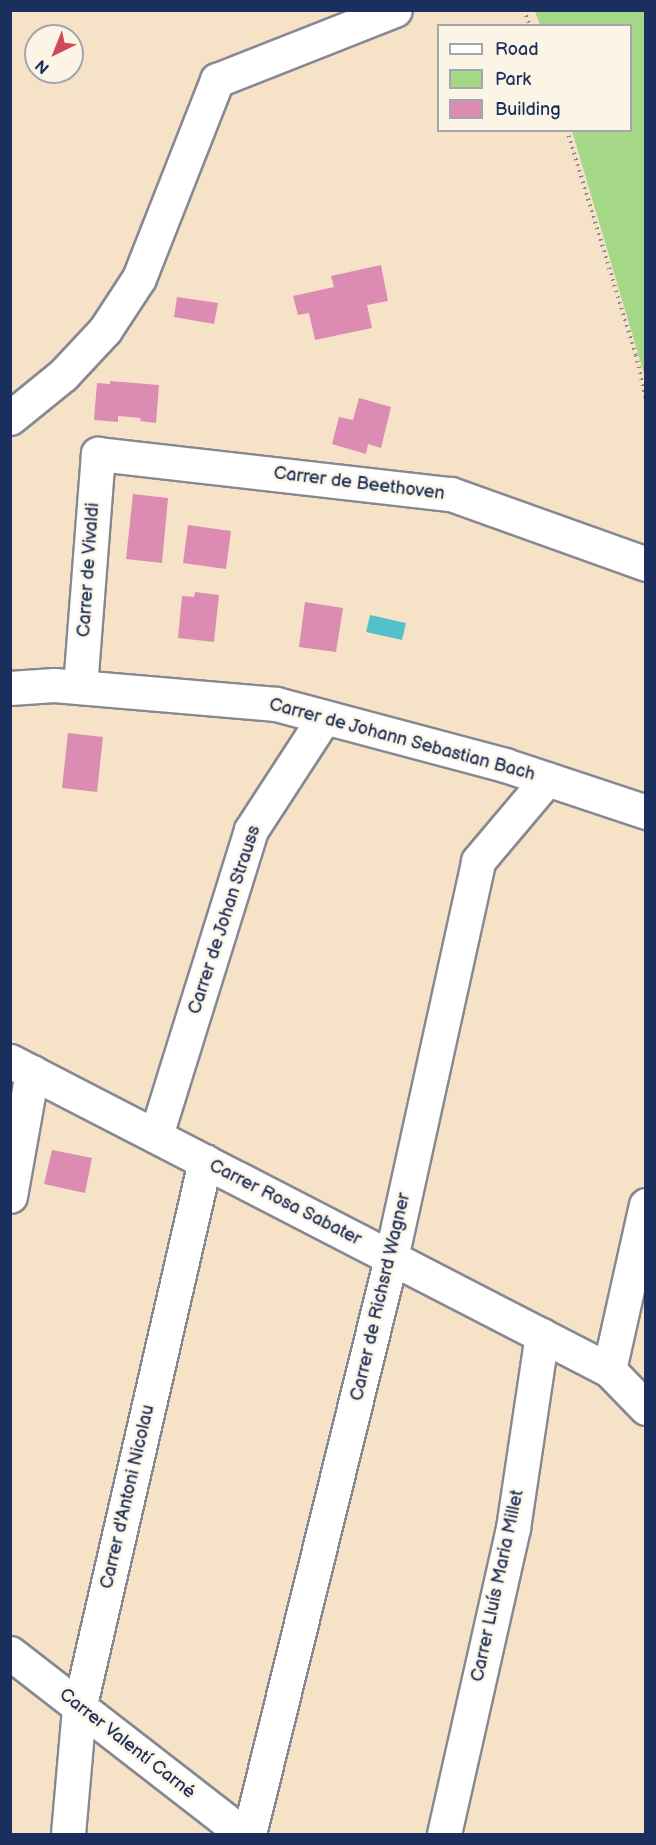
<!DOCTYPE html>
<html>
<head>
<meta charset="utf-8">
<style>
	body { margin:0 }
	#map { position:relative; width:656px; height:1845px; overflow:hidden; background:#f6e2c7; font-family:"Balsamiq Sans",sans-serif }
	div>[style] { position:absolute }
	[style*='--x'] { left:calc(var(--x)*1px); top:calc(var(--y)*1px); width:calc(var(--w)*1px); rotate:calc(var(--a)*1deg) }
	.green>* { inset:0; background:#a4d786 }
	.water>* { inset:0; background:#54c1ca }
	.building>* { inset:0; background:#dc8cb2 }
	.path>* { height:4px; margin-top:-2px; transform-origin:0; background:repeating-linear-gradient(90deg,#888892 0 1.5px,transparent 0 6px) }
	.roads { filter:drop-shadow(2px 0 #888892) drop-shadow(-2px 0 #888892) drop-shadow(0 2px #888892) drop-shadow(0 -2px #888892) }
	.minor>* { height:33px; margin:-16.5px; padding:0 16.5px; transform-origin:16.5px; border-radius:16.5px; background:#fff }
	span { translate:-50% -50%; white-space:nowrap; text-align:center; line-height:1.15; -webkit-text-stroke:5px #fcf5e5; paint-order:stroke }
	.street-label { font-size:18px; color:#1b2f5e }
	.frame { position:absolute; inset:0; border:12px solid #1b2f5e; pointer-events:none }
	.legend { position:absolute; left:437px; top:24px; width:195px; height:108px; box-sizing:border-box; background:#fcf5e5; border:2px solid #a2a6af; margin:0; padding:8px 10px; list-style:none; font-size:18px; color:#1b2f5e }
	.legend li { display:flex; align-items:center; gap:12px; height:30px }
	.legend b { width:30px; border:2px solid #a2a6af }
	.north { position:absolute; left:24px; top:24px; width:60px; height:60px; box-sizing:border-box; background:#fcf5e5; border:2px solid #a2a6af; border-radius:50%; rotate:223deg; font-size:16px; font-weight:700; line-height:24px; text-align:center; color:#1b2f5e }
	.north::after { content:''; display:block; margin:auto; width:21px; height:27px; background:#d1495b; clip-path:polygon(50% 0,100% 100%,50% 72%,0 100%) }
</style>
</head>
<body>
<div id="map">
	<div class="green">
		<i style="clip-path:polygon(535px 11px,645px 11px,645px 377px,572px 131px,630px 130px,630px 26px,540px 25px)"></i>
	</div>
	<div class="water">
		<i style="clip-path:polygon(370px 615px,406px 623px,402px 640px,366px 632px)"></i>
	</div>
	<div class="building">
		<i style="clip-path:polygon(381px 265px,388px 301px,367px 305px,372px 328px,315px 340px,309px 313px,298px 315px,293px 296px,334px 287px,331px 276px)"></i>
		<i style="clip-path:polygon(177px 297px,218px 303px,214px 324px,174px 317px)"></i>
		<i style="clip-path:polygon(110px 381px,159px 385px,156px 423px,140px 421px,141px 418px,118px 416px,118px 422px,94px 420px,97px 383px,110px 384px)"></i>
		<i style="clip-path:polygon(359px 398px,391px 407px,381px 448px,368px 444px,366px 454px,332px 444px,339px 417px,353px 420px)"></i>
		<i style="clip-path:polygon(133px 494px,168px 498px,162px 563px,126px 559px)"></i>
		<i style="clip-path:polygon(188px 525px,231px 531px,226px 569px,183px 563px)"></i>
		<i style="clip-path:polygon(195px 592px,219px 595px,214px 642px,178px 638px,182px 596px,194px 597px)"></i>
		<i style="clip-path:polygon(305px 602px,343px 608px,336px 652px,299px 647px)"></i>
		<i style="clip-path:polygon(68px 733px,103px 737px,97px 792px,62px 788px)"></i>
		<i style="clip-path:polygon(52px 1150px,92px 1158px,85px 1193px,44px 1184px)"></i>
	</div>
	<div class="path">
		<i style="--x:524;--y:10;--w:17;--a:69"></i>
		<i style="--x:567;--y:130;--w:235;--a:73"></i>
		<i style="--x:636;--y:355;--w:46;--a:77.5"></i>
	</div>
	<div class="roads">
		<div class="minor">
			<i style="--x:10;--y:418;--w:68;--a:-39.1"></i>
			<i style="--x:63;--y:375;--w:62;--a:-47"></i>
			<i style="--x:105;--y:330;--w:62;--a:-56.8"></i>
			<i style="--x:139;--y:278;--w:213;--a:-68.5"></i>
			<i style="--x:217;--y:80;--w:191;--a:-21.5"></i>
			<i style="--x:80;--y:687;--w:234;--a:-85.6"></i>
			<i style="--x:98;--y:454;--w:355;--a:6.5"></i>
			<i style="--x:451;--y:494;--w:207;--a:19.7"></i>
			<i style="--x:10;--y:688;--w:44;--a:-3.9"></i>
			<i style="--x:54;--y:685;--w:223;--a:4.9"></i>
			<i style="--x:276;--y:704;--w:237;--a:14.9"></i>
			<i style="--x:505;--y:765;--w:149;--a:18.4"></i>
			<i style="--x:10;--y:1061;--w:674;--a:27.29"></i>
			<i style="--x:609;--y:1370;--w:53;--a:45.8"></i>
			<i style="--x:156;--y:1135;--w:319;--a:-72.7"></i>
			<i style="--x:251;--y:830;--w:132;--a:-57"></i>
			<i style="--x:10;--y:1196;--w:126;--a:-79.9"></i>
			<i style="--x:609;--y:1370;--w:169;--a:-77.4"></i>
			<i style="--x:10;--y:1653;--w:295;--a:37.8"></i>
			<i style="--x:68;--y:1834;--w:125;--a:-85"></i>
			<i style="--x:79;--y:1709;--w:562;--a:-77.05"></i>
			<i style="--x:249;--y:1834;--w:593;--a:-76.15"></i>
			<i style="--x:391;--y:1258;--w:406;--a:-77.6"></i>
			<i style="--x:478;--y:861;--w:107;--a:-49.9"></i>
			<i style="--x:444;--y:1834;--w:314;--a:-77.3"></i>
			<i style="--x:513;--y:1528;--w:195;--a:-81.5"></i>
		</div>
	</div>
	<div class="street-label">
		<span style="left:359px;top:484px;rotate:7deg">Carrer de Beethoven</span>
		<span style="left:89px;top:570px;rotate:-86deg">Carrer de Vivaldi</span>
		<span style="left:402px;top:740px;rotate:15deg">Carrer de Johann Sebastian Bach</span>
		<span style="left:225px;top:920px;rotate:-72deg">Carrer de Johan Strauss</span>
		<span style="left:285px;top:1203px;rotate:27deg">Carrer Rosa Sabater</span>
		<span style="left:381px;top:1297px;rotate:-77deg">Carrer de Richsrd Wagner</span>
		<span style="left:128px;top:1497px;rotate:-77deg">Carrer d'Antoni Nicolau</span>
		<span style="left:498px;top:1586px;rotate:-78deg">Carrer Lluís Maria Millet</span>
		<span style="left:127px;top:1744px;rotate:38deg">Carrer Valentí Carné</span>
	</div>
	<div class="frame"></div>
	<ul class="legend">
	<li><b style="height:8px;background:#fff"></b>Road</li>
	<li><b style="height:16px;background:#a4d786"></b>Park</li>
	<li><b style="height:16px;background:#dc8cb2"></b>Building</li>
	</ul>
	<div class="north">N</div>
</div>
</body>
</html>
